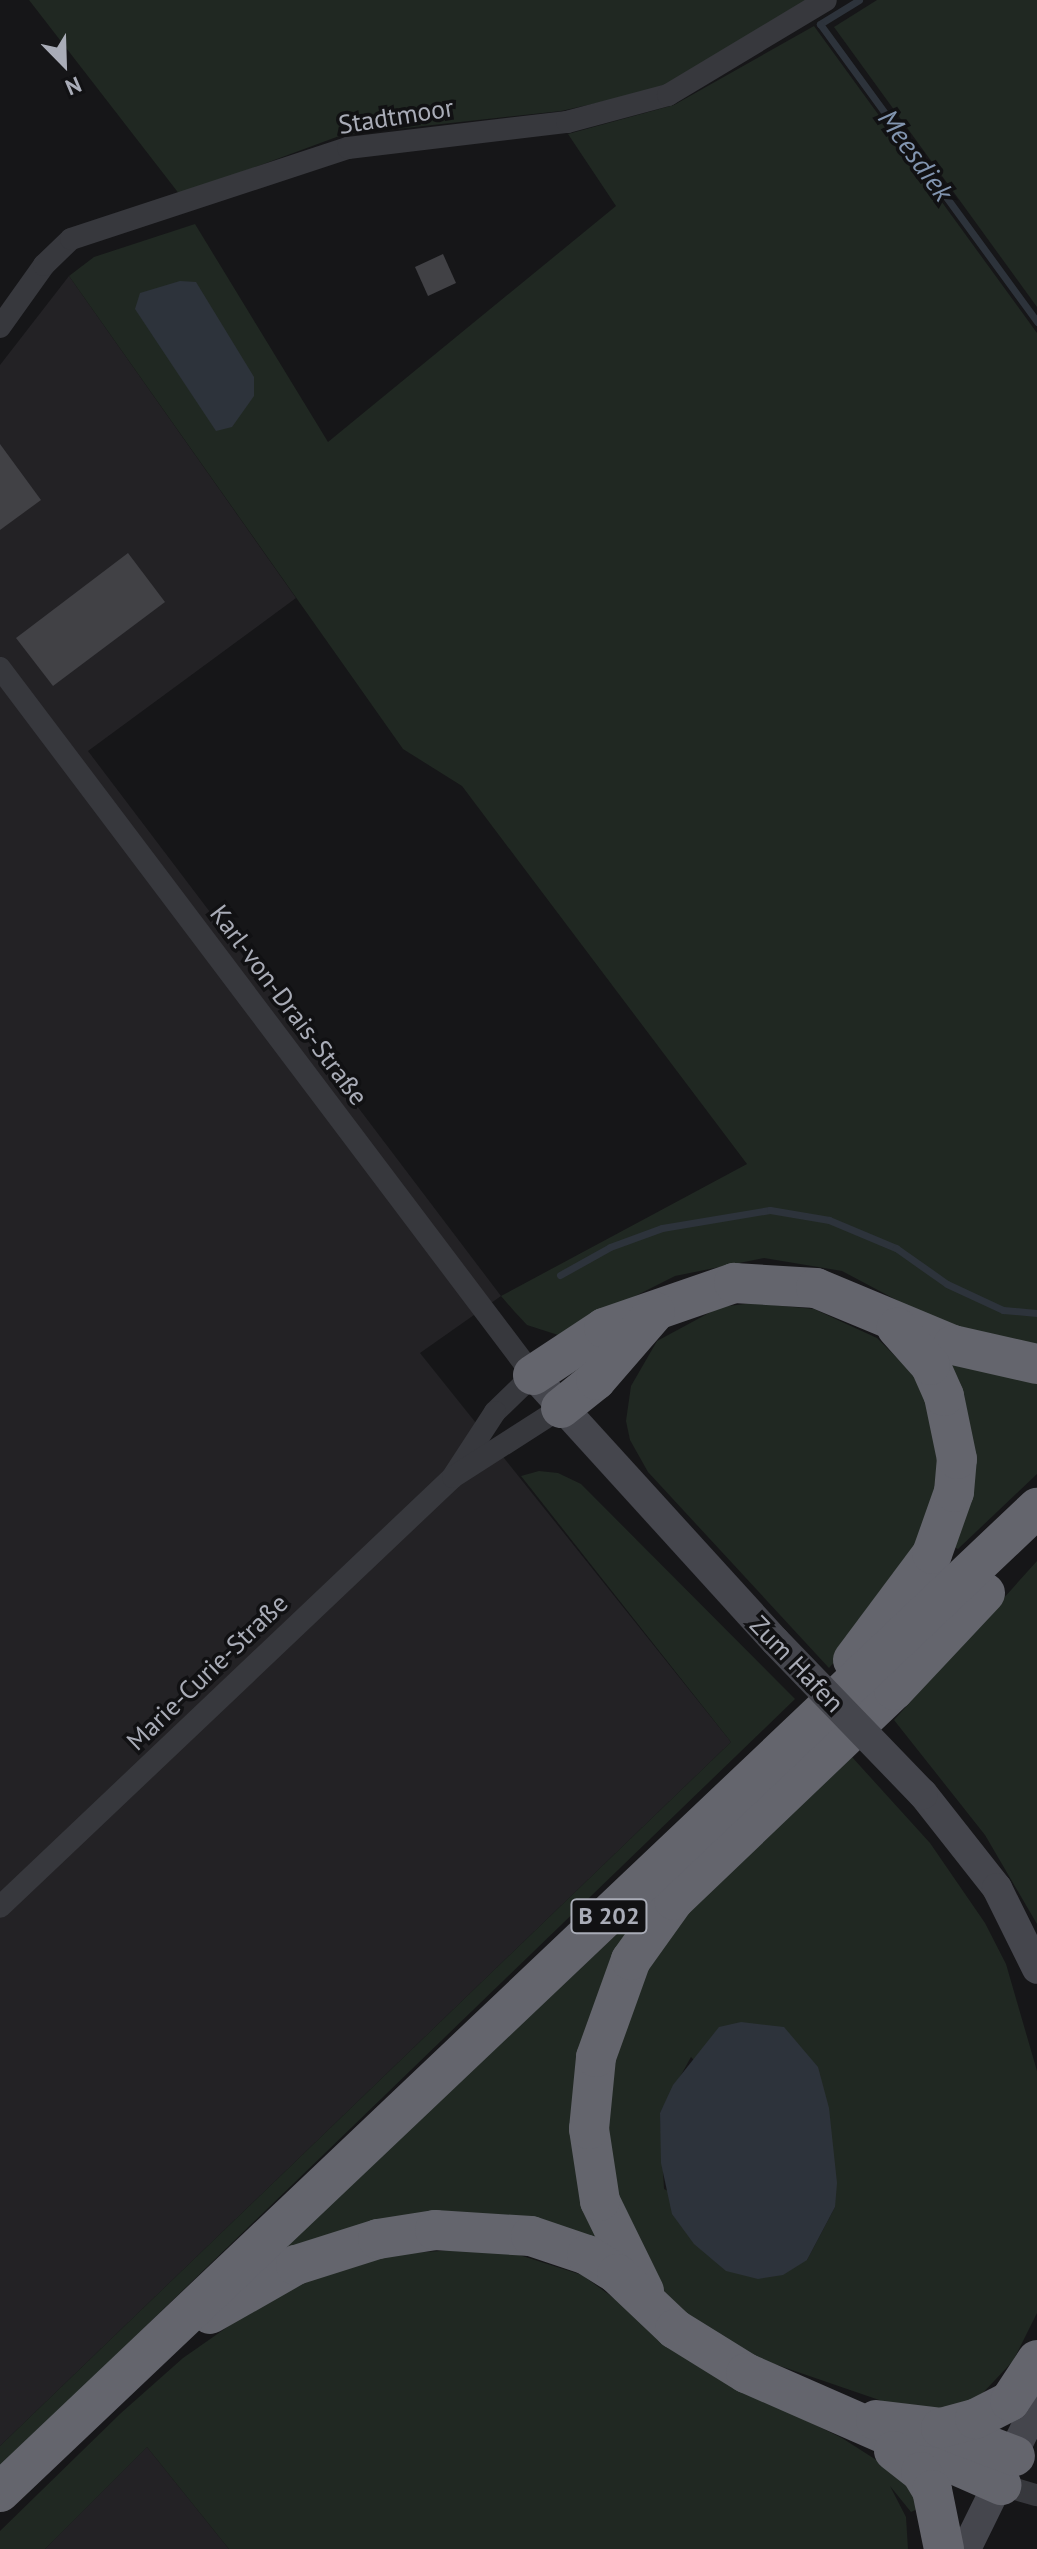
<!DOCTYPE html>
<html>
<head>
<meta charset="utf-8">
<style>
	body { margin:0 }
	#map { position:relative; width:1037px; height:2549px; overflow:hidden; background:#161618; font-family:"PT Sans",sans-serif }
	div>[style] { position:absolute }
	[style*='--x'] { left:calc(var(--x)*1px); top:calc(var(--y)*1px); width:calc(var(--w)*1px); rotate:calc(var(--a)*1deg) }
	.built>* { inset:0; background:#232225 }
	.green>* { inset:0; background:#202822 }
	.water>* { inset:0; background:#2d333b }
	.stream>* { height:7px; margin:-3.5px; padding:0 3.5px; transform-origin:3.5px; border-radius:3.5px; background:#2d333b }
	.building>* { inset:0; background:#414145 }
	.street>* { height:22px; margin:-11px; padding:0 11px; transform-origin:11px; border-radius:11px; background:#37383d }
	.secondary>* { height:30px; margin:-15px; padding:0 15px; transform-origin:15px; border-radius:15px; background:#45464d }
	.highway>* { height:40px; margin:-20px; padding:0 20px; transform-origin:20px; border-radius:20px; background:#64656d }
	.secondary-bridge>* { height:30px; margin:-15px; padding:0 15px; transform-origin:15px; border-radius:15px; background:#45464d }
	span { translate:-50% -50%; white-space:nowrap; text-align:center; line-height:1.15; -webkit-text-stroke:7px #111113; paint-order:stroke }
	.shield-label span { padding:2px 6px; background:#111113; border:2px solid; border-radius:6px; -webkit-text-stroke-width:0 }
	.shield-label { font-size:24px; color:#a9acb7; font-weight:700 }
	.street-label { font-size:26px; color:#a9acb7 }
	.water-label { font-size:28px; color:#8295b0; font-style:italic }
	.north { position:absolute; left:24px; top:24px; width:80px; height:80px; -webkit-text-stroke:6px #111113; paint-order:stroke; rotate:157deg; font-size:22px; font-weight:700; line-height:32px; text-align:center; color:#a9acb7 }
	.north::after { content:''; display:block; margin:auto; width:28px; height:36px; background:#a9acb7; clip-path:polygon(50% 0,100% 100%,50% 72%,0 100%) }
</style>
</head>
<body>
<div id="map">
	<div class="built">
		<i style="clip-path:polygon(69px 276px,296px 598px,88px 751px,501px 1296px,420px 1353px,731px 1742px,0 2446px,0 365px)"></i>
		<i style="clip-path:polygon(147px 2447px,229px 2549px,45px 2549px)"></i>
	</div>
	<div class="green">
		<i style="clip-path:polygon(29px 0,811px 0,664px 88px,561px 111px,342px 135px,180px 195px)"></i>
		<i style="clip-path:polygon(877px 0,1037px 0,1037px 307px,834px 27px)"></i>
		<i style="clip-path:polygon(814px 26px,1037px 333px,1037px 1349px,1002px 1344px,921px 1313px,842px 1271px,764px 1258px,675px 1276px,558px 1335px,527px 1325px,514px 1311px,501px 1296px,747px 1164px,462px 786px,403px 749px,69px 276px,94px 257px,195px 224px,328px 442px,616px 206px,568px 134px,674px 105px)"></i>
		<i style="clip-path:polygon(753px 1303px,814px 1309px,877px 1338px,919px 1380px,939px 1432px,939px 1507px,875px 1616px,829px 1668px,648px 1472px,630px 1440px,626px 1421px,631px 1386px,657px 1341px,720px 1307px)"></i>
		<i style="clip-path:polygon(935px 1351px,1037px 1379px,1037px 1474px,958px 1549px,954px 1547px)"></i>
		<i style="clip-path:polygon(539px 1471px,558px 1473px,581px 1484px,795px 1699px,0 2467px,0 2446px,731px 1742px,521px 1476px)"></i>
		<i style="clip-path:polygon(1037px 1561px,1037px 1924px,985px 1835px,894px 1720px)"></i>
		<i style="clip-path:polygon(evenodd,852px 1757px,930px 1843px,985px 1923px,1006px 1964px,1037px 2071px,1037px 2313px,1013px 2361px,979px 2397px,982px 2407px,917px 2413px,745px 2354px,694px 2322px,663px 2294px,620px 2228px,603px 2108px,633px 1992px,680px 1918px,852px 1757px,691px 2057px,835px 2207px,807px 2260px,664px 2189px,660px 2113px,691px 2057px)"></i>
		<i style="clip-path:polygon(688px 1868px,612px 1976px,604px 2252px,560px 2235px,262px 2264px)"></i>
		<i style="clip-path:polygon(455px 2250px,510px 2252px,582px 2275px,735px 2386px,842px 2438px,892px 2470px,924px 2506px,911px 2512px,890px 2486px,906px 2517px,908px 2549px,229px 2549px,147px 2447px,45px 2549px,0 2549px,0 2531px,121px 2413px,183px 2358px,259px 2305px,311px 2280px,395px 2254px)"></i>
	</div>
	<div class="water">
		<i style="clip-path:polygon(180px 281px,196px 282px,254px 377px,254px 396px,232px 427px,216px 431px,135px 309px,140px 293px)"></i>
		<i style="clip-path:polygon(741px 2022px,784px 2027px,818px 2067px,829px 2108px,837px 2183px,835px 2207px,807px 2260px,783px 2275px,758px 2279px,726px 2271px,694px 2244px,672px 2214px,661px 2163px,660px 2113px,673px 2085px,719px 2027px)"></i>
	</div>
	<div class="stream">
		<i style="--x:859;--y:0;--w:46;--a:148.4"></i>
		<i style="--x:820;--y:24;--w:369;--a:53.9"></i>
		<i style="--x:560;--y:1275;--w:57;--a:-29.2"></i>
		<i style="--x:610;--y:1247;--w:55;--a:-20.1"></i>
		<i style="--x:662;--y:1228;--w:109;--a:-9.5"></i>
		<i style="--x:770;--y:1210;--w:60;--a:9.6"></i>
		<i style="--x:829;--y:1220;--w:73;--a:22.7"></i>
		<i style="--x:896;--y:1248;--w:62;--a:35.2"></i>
		<i style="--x:947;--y:1284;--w:62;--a:24.9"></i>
		<i style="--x:1003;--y:1310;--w:34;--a:5"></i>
	</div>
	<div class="building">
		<i style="clip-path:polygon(443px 254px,456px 283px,428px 296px,415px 267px)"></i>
		<i style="clip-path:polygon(0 444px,41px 500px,0 530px)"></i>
		<i style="clip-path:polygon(128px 553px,165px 602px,53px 686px,16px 638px)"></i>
	</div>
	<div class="street">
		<i style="--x:0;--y:327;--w:76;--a:-54.6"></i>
		<i style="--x:44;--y:265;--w:37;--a:-44"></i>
		<i style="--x:71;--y:239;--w:292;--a:-18.2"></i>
		<i style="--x:348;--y:148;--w:221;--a:-6.8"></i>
		<i style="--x:567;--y:122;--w:105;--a:-15"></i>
		<i style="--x:668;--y:95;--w:184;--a:-31"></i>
		<i style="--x:0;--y:668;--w:885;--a:52.99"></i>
		<i style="--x:533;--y:1375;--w:53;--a:135.8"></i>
		<i style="--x:495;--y:1412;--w:79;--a:123.1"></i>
		<i style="--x:452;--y:1478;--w:623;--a:136.5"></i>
		<i style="--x:453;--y:1477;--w:128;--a:-32.6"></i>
		<i style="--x:1001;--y:2485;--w:37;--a:16"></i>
	</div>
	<div class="secondary">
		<i style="--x:533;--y:1375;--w:360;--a:47.7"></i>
		<i style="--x:923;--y:1794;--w:120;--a:51.8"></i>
		<i style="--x:997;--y:1888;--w:90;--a:63.7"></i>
		<i style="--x:966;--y:2549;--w:161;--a:-63.8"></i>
	</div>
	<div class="highway">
		<i style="--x:533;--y:1375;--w:85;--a:-33.5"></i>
		<i style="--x:604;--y:1328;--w:138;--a:-19.1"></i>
		<i style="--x:734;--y:1283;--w:82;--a:3.5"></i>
		<i style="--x:816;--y:1288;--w:148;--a:22.6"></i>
		<i style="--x:953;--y:1345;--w:86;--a:12.7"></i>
		<i style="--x:561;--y:1408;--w:45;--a:-38.7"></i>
		<i style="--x:596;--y:1380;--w:90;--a:-49.1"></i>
		<i style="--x:853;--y:1660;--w:132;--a:-53.3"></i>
		<i style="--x:932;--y:1554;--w:66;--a:-70.5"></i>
		<i style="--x:954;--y:1492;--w:33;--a:-85"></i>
		<i style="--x:957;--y:1459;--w:64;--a:-101.7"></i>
		<i style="--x:944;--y:1396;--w:34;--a:-114"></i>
		<i style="--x:930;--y:1365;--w:50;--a:-131.7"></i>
		<i style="--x:644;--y:2291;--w:100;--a:-116.1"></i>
		<i style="--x:600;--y:2201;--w:73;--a:-98.7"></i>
		<i style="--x:589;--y:2129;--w:72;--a:-84.4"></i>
		<i style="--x:596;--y:2057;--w:103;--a:-70.2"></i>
		<i style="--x:631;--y:1960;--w:74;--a:-54.4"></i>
		<i style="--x:674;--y:1900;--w:304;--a:-43.7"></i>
		<i style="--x:894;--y:1690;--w:133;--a:-46.8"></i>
		<i style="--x:210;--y:2314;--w:99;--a:-29.7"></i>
		<i style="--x:296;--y:2265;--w:86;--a:-17.6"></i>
		<i style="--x:378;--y:2239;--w:58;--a:-9"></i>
		<i style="--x:435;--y:2230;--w:96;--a:3.6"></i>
		<i style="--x:531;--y:2236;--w:59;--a:18.7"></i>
		<i style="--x:587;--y:2255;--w:36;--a:32"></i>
		<i style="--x:617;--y:2274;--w:80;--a:43.5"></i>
		<i style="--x:675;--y:2329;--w:84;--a:31.8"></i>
		<i style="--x:746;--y:2373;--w:279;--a:23.7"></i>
		<i style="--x:876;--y:2420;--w:65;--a:7"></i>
		<i style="--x:941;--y:2428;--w:79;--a:20.7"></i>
		<i style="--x:941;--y:2428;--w:35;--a:-15"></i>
		<i style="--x:975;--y:2419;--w:39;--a:-27"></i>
		<i style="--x:1010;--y:2401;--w:49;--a:-56.6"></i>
		<i style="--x:894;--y:2451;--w:34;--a:38"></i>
		<i style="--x:921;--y:2472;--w:21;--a:59"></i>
		<i style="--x:932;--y:2490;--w:60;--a:78.5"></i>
		<i style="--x:0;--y:2492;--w:1430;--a:-43.5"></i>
	</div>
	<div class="secondary-bridge">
		<i style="--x:775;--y:1641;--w:213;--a:46"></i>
	</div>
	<div class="shield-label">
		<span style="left:609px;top:1916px">B 202</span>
	</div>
	<div class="street-label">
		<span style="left:396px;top:116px;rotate:-9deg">Stadtmoor</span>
		<span style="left:289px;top:1005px;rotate:53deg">Karl-von-Drais-Straße</span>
		<span style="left:797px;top:1664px;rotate:46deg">Zum Hafen</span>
		<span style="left:207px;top:1672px;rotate:-44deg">Marie-Curie-Straße</span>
	</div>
	<div class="water-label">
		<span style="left:916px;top:155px;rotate:54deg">Meesdiek</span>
	</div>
	<div class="north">N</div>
</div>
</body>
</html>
